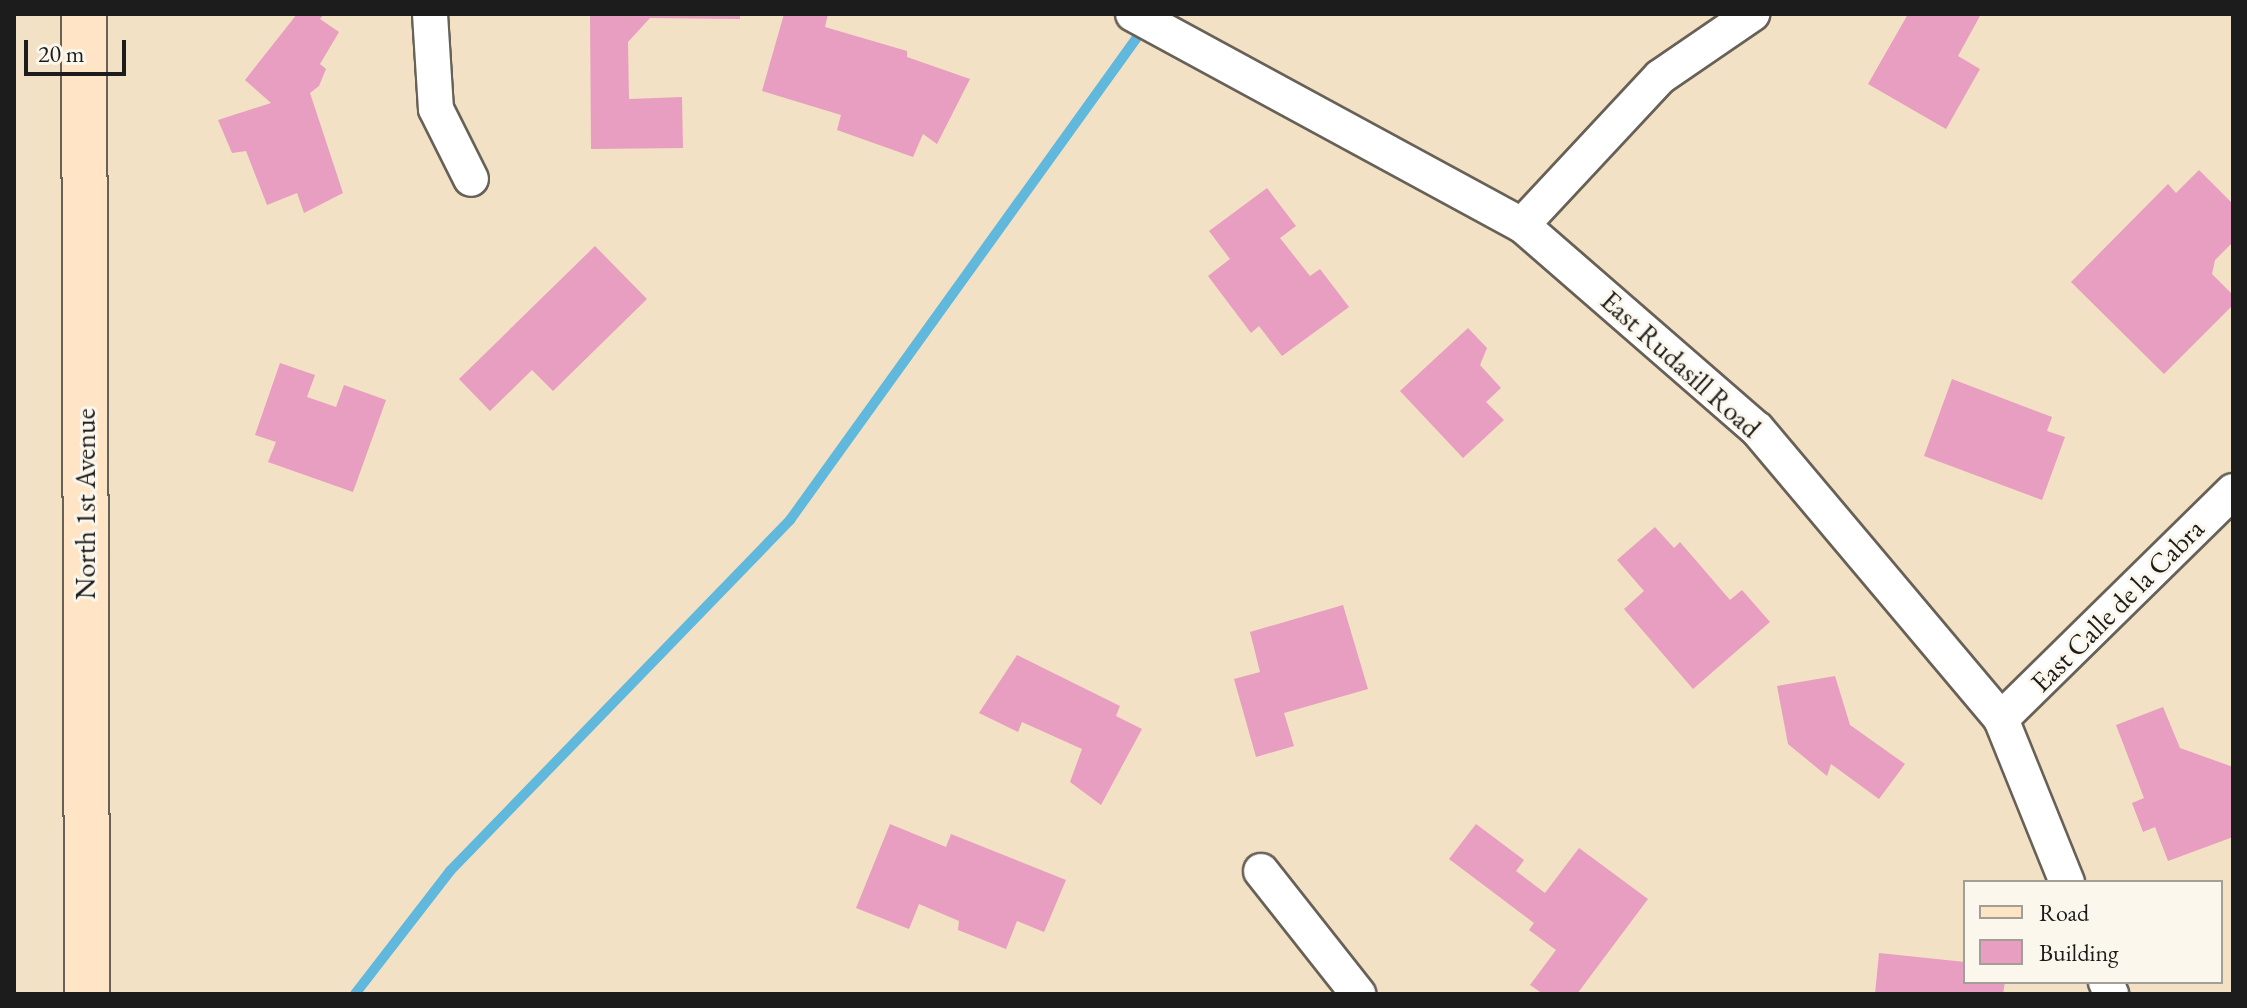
<!DOCTYPE html>
<html>
<head>
<meta charset="utf-8">
<style>
	body { margin:0 }
	#map { position:relative; width:2247px; height:1008px; overflow:hidden; background:#f2e1c4; font-family:"EB Garamond",serif }
	div>[style] { position:absolute }
	[style*='--x'] { left:calc(var(--x)*1px); top:calc(var(--y)*1px); width:calc(var(--w)*1px); rotate:calc(var(--a)*1deg) }
	.stream>* { height:10px; margin:-5px; padding:0 5px; transform-origin:5px; border-radius:5px; background:#60b8dd }
	.building>* { inset:0; background:#e79ec0 }
	.roads { filter:drop-shadow(2px 0 #676157) drop-shadow(-2px 0 #676157) drop-shadow(0 2px #676157) drop-shadow(0 -2px #676157) }
	.street>* { height:34px; margin:-17px; padding:0 17px; transform-origin:17px; border-radius:17px; background:#fff }
	.secondary>* { height:44px; margin:-22px; padding:0 22px; transform-origin:22px; border-radius:22px; background:#ffe4c6 }
	span { translate:-50% -50%; white-space:nowrap; text-align:center; line-height:1.15; -webkit-text-stroke:6px #fbf7ec; paint-order:stroke }
	.street-label { font-size:28px; color:#1c1c1c }
	.frame { position:absolute; inset:0; border:16px solid #1c1c1c; pointer-events:none }
	.legend { position:absolute; left:1963px; top:880px; width:260px; height:104px; box-sizing:border-box; background:#fbf7ec; border:2px solid #a29f99; margin:0; padding:10px 14px; list-style:none; font-size:24px; color:#1c1c1c }
	.legend li { display:flex; align-items:center; gap:16px; height:40px }
	.legend b { width:40px; border:2px solid #a29f99 }
	.scale { position:absolute; left:24px; top:40px; width:102px; height:36px; box-sizing:border-box; border:4px solid #1c1c1c; border-top:0; padding-left:10px; font-size:24px; line-height:28px; white-space:nowrap; color:#1c1c1c; -webkit-text-stroke:6px #fbf7ec; paint-order:stroke }
</style>
</head>
<body>
<div id="map">
	<div class="stream">
		<i style="--x:355;--y:994;--w:155;--a:-52.3"></i>
		<i style="--x:450;--y:871;--w:489;--a:-45.9"></i>
		<i style="--x:790;--y:520;--w:610;--a:-54.28"></i>
	</div>
	<div class="building">
		<i style="clip-path:polygon(297px 14px,324px 14px,320px 19px,339px 32px,320px 64px,326px 69px,319px 86px,310px 93px,343px 193px,304px 213px,297px 193px,267px 205px,246px 151px,232px 153px,218px 120px,271px 103px,245px 80px)"></i>
		<i style="clip-path:polygon(590px 14px,740px 14px,740px 19px,650px 18px,628px 42px,629px 99px,682px 97px,683px 148px,591px 149px)"></i>
		<i style="clip-path:polygon(784px 14px,828px 14px,825px 27px,907px 51px,907px 57px,970px 79px,937px 144px,923px 134px,913px 157px,837px 130px,841px 115px,762px 91px)"></i>
		<i style="clip-path:polygon(1908px 14px,1981px 14px,1958px 56px,1980px 69px,1946px 129px,1868px 84px)"></i>
		<i style="clip-path:polygon(2199px 170px,2233px 204px,2233px 242px,2215px 260px,2212px 274px,2233px 295px,2233px 305px,2164px 374px,2071px 282px,2168px 184px,2176px 193px)"></i>
		<i style="clip-path:polygon(1267px 188px,1296px 226px,1280px 238px,1310px 276px,1320px 269px,1349px 307px,1282px 356px,1259px 326px,1251px 333px,1208px 276px,1230px 259px,1209px 231px)"></i>
		<i style="clip-path:polygon(595px 246px,647px 299px,553px 391px,532px 370px,490px 411px,459px 379px)"></i>
		<i style="clip-path:polygon(1468px 328px,1487px 348px,1480px 365px,1501px 388px,1486px 402px,1504px 420px,1463px 458px,1400px 391px)"></i>
		<i style="clip-path:polygon(280px 363px,315px 375px,307px 397px,336px 407px,344px 385px,386px 400px,353px 492px,268px 462px,276px 442px,255px 435px)"></i>
		<i style="clip-path:polygon(1952px 379px,2052px 417px,2047px 431px,2065px 437px,2042px 500px,1924px 456px)"></i>
		<i style="clip-path:polygon(1655px 527px,1674px 548px,1680px 542px,1730px 600px,1742px 590px,1770px 622px,1693px 689px,1624px 609px,1644px 591px,1617px 560px)"></i>
		<i style="clip-path:polygon(1343px 605px,1368px 689px,1284px 713px,1294px 746px,1256px 757px,1234px 679px,1260px 672px,1250px 632px)"></i>
		<i style="clip-path:polygon(1017px 655px,1120px 706px,1116px 716px,1142px 729px,1101px 805px,1070px 782px,1082px 749px,1022px 722px,1018px 732px,979px 713px)"></i>
		<i style="clip-path:polygon(1835px 676px,1850px 725px,1905px 764px,1879px 799px,1831px 764px,1827px 776px,1788px 744px,1777px 686px)"></i>
		<i style="clip-path:polygon(2163px 707px,2180px 748px,2233px 767px,2233px 837px,2168px 861px,2155px 827px,2143px 832px,2132px 803px,2144px 798px,2116px 725px)"></i>
		<i style="clip-path:polygon(890px 824px,946px 847px,951px 834px,1066px 880px,1044px 932px,1017px 921px,1006px 949px,958px 930px,959px 921px,919px 904px,909px 929px,856px 908px)"></i>
		<i style="clip-path:polygon(1476px 824px,1524px 860px,1516px 871px,1545px 893px,1579px 848px,1648px 899px,1577px 994px,1543px 994px,1530px 985px,1556px 950px,1529px 930px,1534px 923px,1449px 859px)"></i>
		<i style="clip-path:polygon(1879px 953px,1965px 962px,1965px 982px,2005px 982px,2003px 994px,1875px 994px)"></i>
	</div>
	<div class="roads">
		<div class="street">
			<i style="--x:430;--y:14;--w:95;--a:86.4"></i>
			<i style="--x:436;--y:109;--w:78;--a:63.4"></i>
			<i style="--x:1133;--y:14;--w:443;--a:28.5"></i>
			<i style="--x:1522;--y:225;--w:311;--a:41"></i>
			<i style="--x:1757;--y:429;--w:379;--a:49.9"></i>
			<i style="--x:2001;--y:719;--w:176;--a:68"></i>
			<i style="--x:1522;--y:225;--w:202;--a:-47"></i>
			<i style="--x:1660;--y:77;--w:112;--a:-34.4"></i>
			<i style="--x:2001;--y:719;--w:325;--a:-44.5"></i>
			<i style="--x:1261;--y:871;--w:157;--a:51.7"></i>
			<i style="--x:2106;--y:982;--w:13;--a:67"></i>
		</div>
		<div class="secondary">
			<i style="--x:84;--y:14;--w:980;--a:89.82"></i>
		</div>
	</div>
	<div class="street-label">
		<span style="left:1681px;top:364px;rotate:42deg">East Rudasill Road</span>
		<span style="left:85px;top:504px;rotate:-90deg">North 1st Avenue</span>
		<span style="left:2117px;top:605px;rotate:-45deg">East Calle de la Cabra</span>
	</div>
	<div class="frame"></div>
	<ul class="legend">
	<li><b style="height:10px;background:#ffe4c6"></b>Road</li>
	<li><b style="height:22px;background:#e79ec0"></b>Building</li>
	</ul>
	<div class="scale">20 m</div>
</div>
</body>
</html>
